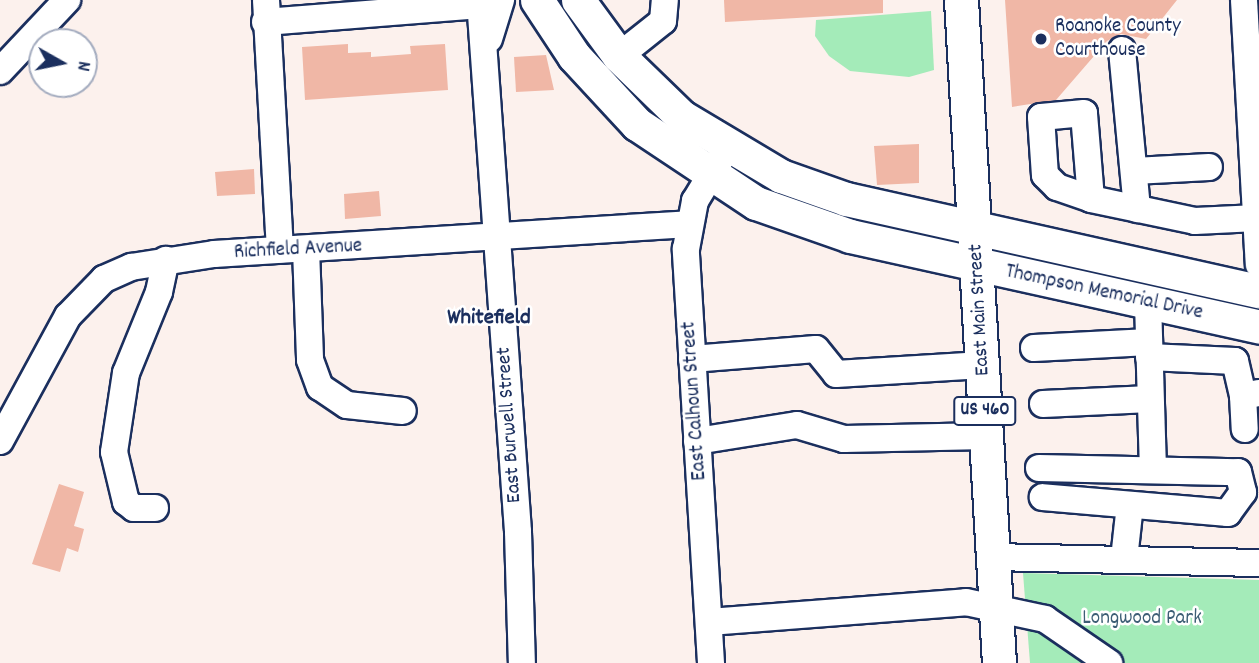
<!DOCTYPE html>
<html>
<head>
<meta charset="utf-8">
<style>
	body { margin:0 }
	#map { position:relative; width:1259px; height:663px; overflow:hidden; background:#fcf1ed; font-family:Dekko,sans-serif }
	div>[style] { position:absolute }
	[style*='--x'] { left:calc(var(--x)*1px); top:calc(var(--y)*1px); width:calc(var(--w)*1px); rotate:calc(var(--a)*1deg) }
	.green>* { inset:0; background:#a4ebb9 }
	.building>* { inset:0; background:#f0b7a6 }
	.roads { filter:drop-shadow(2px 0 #1b2f5e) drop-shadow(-2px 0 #1b2f5e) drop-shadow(0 2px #1b2f5e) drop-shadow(0 -2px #1b2f5e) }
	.minor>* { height:26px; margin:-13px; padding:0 13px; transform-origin:13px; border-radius:13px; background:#fff }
	.major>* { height:33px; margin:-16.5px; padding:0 16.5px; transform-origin:16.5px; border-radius:16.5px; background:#fff }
	.dots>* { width:19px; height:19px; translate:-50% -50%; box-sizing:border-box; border:4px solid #fff; border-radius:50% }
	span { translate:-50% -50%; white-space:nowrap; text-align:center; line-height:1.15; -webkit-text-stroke:5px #fff; paint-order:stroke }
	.shield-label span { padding:2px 5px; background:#fff; border:2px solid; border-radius:5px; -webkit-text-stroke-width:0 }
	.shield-label { font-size:19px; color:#1b2f5e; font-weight:700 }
	.poi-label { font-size:21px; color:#1b2f5e }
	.left { translate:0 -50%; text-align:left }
	.street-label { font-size:21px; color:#1b2f5e }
	.park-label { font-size:21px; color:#3d5e75 }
	.neighbourhood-label { font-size:23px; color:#1b2f5e; font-weight:700 }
	.north { position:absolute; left:28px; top:28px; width:70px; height:70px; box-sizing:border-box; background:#fff; border:2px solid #a4acbf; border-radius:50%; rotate:99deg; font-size:19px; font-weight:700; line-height:28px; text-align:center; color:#1b2f5e }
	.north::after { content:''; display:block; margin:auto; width:24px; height:32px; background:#1b2f5e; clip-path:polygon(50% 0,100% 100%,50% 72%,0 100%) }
</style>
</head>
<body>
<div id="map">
	<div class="green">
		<i style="clip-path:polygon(931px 11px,934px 70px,909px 77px,850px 71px,829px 56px,815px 36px,816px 20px)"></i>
		<i style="clip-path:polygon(1023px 573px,1259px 580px,1259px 663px,1030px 663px)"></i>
	</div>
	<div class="building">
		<i style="clip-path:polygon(724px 0,883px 0,883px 13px,725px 22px)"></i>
		<i style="clip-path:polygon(1005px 0,1177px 0,1146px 39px,1121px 34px,1107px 41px,1056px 100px,1012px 107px)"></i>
		<i style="clip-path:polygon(348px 44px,348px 53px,371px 52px,371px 57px,411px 54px,410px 46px,445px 44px,448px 90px,305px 100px,302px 47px)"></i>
		<i style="clip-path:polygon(546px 55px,554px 90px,516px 92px,514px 57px)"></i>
		<i style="clip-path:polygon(919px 144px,919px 183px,877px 185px,874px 146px)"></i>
		<i style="clip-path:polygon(254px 169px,255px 194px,217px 196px,215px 172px)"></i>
		<i style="clip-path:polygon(379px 191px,381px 216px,345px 219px,344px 194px)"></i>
		<i style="clip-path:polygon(59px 484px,84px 492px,74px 526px,84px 529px,78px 552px,67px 548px,60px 572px,32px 564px)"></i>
	</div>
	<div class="roads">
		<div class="minor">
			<i style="--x:266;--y:0;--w:250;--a:86.8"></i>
			<i style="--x:480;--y:0;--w:533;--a:85.91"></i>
			<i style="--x:518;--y:532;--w:131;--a:88.3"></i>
			<i style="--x:1244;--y:0;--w:265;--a:86.8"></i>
			<i style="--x:265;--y:22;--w:216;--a:-4.5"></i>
			<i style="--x:489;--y:39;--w:41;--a:-72.9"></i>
			<i style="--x:1122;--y:50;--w:160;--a:84.6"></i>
			<i style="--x:619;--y:56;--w:56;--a:-38.5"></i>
			<i style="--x:663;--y:21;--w:21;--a:-85"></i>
			<i style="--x:0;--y:71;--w:98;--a:-46.7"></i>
			<i style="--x:1134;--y:171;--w:75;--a:-3.1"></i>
			<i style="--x:1091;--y:199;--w:86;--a:-94.7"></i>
			<i style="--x:1084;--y:113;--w:43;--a:174.7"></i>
			<i style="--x:1041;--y:117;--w:58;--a:86.1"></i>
			<i style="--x:1045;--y:175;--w:17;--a:45"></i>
			<i style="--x:1057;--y:187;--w:36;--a:19"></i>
			<i style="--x:1091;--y:199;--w:106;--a:11.9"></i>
			<i style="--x:1195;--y:221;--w:62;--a:-2.8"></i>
			<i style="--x:306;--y:249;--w:111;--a:87.9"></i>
			<i style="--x:310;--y:360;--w:29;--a:70"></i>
			<i style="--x:320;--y:387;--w:32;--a:34"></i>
			<i style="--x:347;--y:405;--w:56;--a:6.1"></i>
			<i style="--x:1148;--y:302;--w:168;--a:88.3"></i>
			<i style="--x:1034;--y:348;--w:115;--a:-3"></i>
			<i style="--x:1149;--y:357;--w:86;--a:2.7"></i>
			<i style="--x:1235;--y:361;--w:36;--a:77"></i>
			<i style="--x:1243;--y:396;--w:16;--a:-11"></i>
			<i style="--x:692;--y:359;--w:124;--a:-4.6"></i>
			<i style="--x:816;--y:349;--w:32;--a:51"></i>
			<i style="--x:836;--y:374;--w:147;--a:-3.5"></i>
			<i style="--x:1243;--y:396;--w:33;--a:87"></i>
			<i style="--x:1043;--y:404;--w:107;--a:-2.7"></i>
			<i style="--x:0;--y:441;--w:142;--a:-61.5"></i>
			<i style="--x:68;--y:316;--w:52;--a:-45.8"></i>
			<i style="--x:104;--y:279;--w:30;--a:-24"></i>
			<i style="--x:131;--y:267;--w:84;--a:-8.9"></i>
			<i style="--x:214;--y:254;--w:476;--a:-3.6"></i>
			<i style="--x:697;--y:441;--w:101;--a:-9.1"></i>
			<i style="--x:797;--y:425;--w:49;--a:16.6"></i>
			<i style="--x:844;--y:439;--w:143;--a:-1.2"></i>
			<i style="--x:1039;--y:468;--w:199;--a:1.2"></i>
			<i style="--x:1238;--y:472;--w:21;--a:76"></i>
			<i style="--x:1243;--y:492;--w:26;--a:126"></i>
			<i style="--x:1228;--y:513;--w:186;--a:-175.1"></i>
			<i style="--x:155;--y:508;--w:21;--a:180"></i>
			<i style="--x:134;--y:508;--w:10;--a:-143"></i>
			<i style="--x:126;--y:502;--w:51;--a:-103.5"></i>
			<i style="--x:114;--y:452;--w:80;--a:-81.4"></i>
			<i style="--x:126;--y:373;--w:87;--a:-67.8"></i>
			<i style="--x:159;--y:292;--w:33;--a:-78"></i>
			<i style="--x:993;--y:557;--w:266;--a:1.3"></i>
			<i style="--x:1124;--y:559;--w:54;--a:-83.7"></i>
			<i style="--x:709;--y:622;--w:258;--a:-4.4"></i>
			<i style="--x:966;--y:602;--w:81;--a:12.1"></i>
			<i style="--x:1045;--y:619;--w:78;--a:34.5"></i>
			<i style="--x:711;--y:663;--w:415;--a:-93.5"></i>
			<i style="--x:686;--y:249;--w:49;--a:-79.4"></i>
			<i style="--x:695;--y:201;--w:50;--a:-58.8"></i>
		</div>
		<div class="major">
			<i style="--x:537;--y:0;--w:67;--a:56.5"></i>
			<i style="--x:574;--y:56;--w:93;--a:47.2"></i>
			<i style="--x:637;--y:124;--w:143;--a:33.6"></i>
			<i style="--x:756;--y:203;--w:100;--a:19.3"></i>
			<i style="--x:850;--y:236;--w:419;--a:12.5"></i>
			<i style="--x:578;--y:0;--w:69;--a:53.8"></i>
			<i style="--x:619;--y:56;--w:88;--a:44.1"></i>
			<i style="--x:682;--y:117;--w:115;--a:30.8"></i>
			<i style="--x:781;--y:176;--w:69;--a:19.5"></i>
			<i style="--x:846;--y:199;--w:423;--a:12.6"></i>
			<i style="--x:961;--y:0;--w:664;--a:86.72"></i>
		</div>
	</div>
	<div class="dots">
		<i style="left:1041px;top:39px;background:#1b2f5e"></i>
	</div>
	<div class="shield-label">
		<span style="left:985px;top:411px">US 460</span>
	</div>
	<div class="poi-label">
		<span class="left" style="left:1055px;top:39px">Roanoke County<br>Courthouse</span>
	</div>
	<div class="street-label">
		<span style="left:298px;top:250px;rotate:-3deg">Richfield Avenue</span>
		<span style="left:1104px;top:293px;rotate:12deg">Thompson Memorial Drive</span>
		<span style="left:980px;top:310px;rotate:-93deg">East Main Street</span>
		<span style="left:695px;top:401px;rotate:-94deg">East Calhoun Street</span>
		<span style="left:510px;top:425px;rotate:-94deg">East Burwell Street</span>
	</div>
	<div class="park-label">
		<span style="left:1142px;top:619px">Longwood Park</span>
	</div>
	<div class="neighbourhood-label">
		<span style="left:489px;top:319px">Whitefield</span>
	</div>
	<div class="north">N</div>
</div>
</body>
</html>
